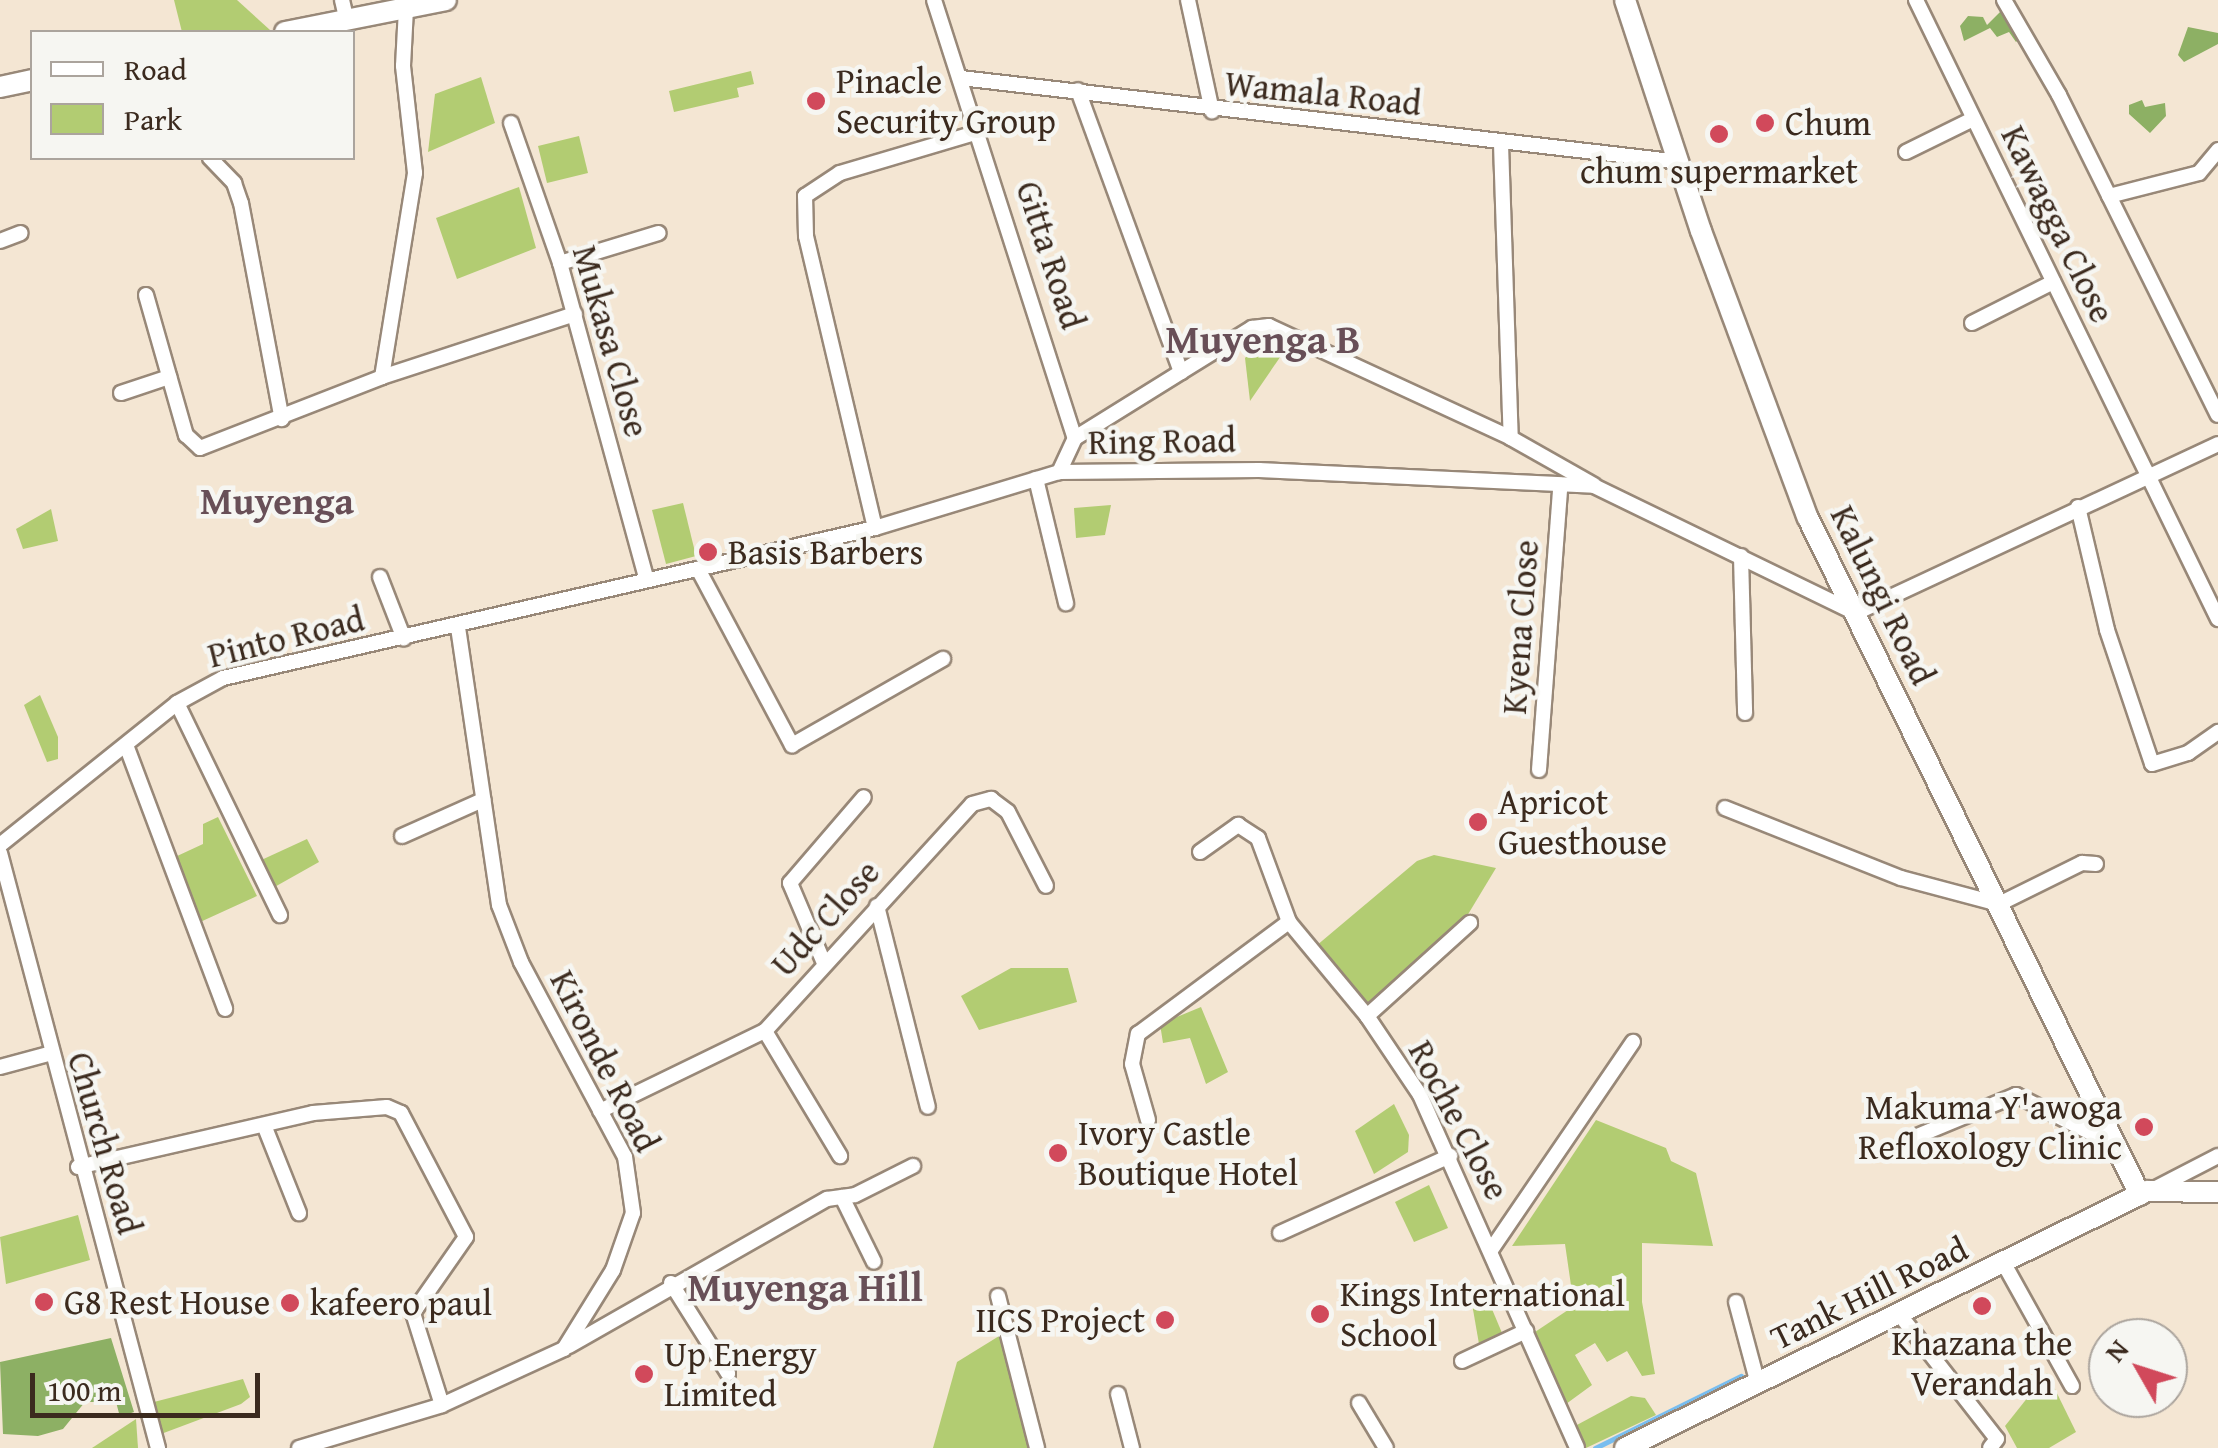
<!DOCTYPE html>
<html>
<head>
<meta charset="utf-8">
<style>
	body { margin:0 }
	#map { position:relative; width:2218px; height:1448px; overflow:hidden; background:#f4e6d3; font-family:"Gentium Book Plus",serif }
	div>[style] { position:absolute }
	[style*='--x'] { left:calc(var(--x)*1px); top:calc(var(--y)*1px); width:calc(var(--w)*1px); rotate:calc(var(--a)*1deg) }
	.green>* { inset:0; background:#b2cc72 }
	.forest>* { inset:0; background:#8db064 }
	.stream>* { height:5px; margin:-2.5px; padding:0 2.5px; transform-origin:2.5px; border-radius:2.5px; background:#78bdef }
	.roads { filter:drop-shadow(2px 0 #988878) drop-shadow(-2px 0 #988878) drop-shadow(0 2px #988878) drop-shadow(0 -2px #988878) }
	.street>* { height:14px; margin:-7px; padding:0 7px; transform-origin:7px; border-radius:7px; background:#fff }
	.secondary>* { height:20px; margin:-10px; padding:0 10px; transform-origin:10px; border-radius:10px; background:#fff }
	.dots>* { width:28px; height:28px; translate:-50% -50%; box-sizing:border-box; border:5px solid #f6f6f2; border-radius:50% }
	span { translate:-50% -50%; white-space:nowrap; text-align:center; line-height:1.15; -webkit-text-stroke:9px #f6f6f2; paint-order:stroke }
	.poi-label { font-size:35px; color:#3b2a1e }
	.left { translate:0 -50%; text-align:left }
	.right { translate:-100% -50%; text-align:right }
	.street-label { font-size:35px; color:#3b2a1e }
	.neighbourhood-label { font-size:38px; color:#684f57; font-weight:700 }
	.quarter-label { font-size:40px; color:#684f57; font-weight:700 }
	.legend { position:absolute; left:30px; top:30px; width:325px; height:130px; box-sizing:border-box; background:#f6f6f2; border:2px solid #aba49d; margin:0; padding:12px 18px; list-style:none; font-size:30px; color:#3b2a1e }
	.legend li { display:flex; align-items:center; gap:20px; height:50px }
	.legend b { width:50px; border:2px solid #aba49d }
	.north { position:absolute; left:2088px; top:1318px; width:100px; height:100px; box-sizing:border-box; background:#f6f6f2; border:2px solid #aba49d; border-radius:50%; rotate:309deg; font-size:28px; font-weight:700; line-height:40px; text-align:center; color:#3b2a1e }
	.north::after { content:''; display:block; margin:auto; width:35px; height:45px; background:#d1495b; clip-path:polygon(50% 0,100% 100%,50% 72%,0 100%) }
	.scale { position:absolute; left:30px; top:1373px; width:230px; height:45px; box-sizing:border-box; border:5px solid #3b2a1e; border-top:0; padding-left:12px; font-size:30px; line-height:35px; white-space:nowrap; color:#3b2a1e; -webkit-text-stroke:8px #f6f6f2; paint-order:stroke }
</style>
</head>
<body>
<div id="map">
	<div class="green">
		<i style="clip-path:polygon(174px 0,237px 0,270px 30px,182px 32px)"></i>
		<i style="clip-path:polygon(751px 71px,754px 84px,737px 88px,739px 97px,674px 112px,669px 91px)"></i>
		<i style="clip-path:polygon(481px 77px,495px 123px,428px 152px,435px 94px)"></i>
		<i style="clip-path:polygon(579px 136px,588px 173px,547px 183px,538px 146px)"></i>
		<i style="clip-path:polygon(519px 187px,536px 248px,457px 279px,436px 218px)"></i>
		<i style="clip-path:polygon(1273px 341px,1285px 350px,1250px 401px,1245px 358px,1261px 342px)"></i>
		<i style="clip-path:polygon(683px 503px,696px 556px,666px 564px,652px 510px)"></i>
		<i style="clip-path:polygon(1111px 505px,1105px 535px,1076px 538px,1074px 508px)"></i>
		<i style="clip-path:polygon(51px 509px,58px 541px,23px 549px,16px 529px)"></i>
		<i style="clip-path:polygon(40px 695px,58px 737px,58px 759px,47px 762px,24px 705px)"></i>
		<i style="clip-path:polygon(218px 817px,257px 896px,198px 923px,175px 857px,203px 844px,203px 824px)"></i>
		<i style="clip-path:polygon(307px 839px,319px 862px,271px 889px,257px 862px)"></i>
		<i style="clip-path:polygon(1434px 855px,1496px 868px,1467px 916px,1367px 1009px,1316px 946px,1417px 861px)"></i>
		<i style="clip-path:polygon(1011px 968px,1068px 968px,1077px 1002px,979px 1030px,961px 996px)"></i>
		<i style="clip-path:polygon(1201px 1007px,1228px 1072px,1206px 1084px,1190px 1038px,1163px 1043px,1160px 1024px)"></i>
		<i style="clip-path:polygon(1394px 1104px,1409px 1135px,1408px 1152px,1374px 1174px,1355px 1131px)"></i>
		<i style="clip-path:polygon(1596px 1120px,1666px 1148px,1671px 1161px,1696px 1173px,1713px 1246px,1642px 1243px,1642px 1302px,1655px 1374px,1642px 1376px,1627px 1351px,1607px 1362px,1595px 1343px,1575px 1355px,1592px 1385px,1566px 1404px,1532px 1334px,1574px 1306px,1565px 1244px,1512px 1246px)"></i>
		<i style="clip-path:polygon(1429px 1185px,1448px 1228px,1414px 1242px,1395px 1202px)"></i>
		<i style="clip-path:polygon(78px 1215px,90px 1260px,6px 1284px,0 1237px)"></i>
		<i style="clip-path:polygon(1484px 1290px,1502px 1333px,1479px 1344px,1471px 1298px)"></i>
		<i style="clip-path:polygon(1004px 1333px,1028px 1448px,933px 1448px,957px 1362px)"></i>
		<i style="clip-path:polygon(2047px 1373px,2076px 1432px,2049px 1448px,2017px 1448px,2005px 1426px)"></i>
		<i style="clip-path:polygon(243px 1379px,250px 1397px,241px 1404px,161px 1434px,150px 1403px)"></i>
		<i style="clip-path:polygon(1631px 1396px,1645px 1398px,1656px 1415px,1586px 1448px,1575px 1426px)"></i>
		<i style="clip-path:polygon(136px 1419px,138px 1448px,92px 1448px)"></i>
	</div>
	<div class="forest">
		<i style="clip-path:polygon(2002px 10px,2011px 12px,2025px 33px,2016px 42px,2009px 32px,1997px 37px,1990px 28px,1964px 41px,1960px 26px,1968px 16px,1983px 17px,1987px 25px)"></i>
		<i style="clip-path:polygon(2188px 27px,2218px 33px,2218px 44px,2184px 62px,2178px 55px)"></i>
		<i style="clip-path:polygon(2142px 100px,2145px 107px,2165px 103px,2166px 116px,2150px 133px,2129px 114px,2129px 105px)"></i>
		<i style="clip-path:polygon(111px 1338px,134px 1412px,120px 1417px,116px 1402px,85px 1402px,63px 1429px,38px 1436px,3px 1434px,0 1362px)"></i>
	</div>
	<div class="stream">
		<i style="--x:1595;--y:1448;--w:163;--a:-26.3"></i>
	</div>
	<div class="roads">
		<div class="street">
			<i style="--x:342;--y:0;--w:22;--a:77"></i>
			<i style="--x:934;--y:0;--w:460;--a:72.2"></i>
			<i style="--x:1075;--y:438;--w:38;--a:115"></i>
			<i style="--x:1188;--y:0;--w:114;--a:77.8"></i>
			<i style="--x:1916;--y:0;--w:689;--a:63.99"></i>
			<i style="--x:2004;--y:0;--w:110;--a:59.9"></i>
			<i style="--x:2059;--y:95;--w:357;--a:63.6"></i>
			<i style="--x:961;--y:78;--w:724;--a:6.66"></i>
			<i style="--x:511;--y:123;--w:148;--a:70.7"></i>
			<i style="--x:560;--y:263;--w:327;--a:74.7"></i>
			<i style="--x:1501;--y:144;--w:294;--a:88.1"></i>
			<i style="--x:1906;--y:152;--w:75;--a:-26.2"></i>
			<i style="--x:210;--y:158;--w:35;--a:46"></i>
			<i style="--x:234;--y:183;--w:21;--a:71"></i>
			<i style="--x:241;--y:203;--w:220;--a:79.3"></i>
			<i style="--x:2109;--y:196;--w:93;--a:-14.3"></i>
			<i style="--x:2199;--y:173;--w:30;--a:-50"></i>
			<i style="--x:0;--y:241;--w:22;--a:-21"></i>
			<i style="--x:560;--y:263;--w:103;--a:-16.9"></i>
			<i style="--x:146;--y:295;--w:146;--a:74.1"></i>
			<i style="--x:186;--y:435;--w:19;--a:43"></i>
			<i style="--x:200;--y:448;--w:195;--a:-21.3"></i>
			<i style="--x:382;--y:377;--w:203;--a:-18.1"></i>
			<i style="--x:1972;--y:323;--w:91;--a:-26.8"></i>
			<i style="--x:1181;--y:372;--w:84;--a:-31.8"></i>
			<i style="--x:1252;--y:328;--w:17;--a:-7"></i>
			<i style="--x:1269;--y:326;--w:267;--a:24.8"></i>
			<i style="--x:1511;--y:438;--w:95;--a:29.5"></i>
			<i style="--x:382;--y:377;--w:207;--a:-80.8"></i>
			<i style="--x:415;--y:173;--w:108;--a:-96.4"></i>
			<i style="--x:403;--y:66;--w:58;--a:-87"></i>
			<i style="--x:121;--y:393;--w:51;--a:-18.4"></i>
			<i style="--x:1075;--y:438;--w:125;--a:-31.9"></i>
			<i style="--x:1181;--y:372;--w:300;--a:-110.1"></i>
			<i style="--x:1036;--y:479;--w:128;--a:76.4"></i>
			<i style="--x:2078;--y:507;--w:126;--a:76.7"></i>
			<i style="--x:2107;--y:630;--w:141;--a:71.4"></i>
			<i style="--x:2152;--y:764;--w:38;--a:-17"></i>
			<i style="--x:2188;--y:753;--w:37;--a:-35"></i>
			<i style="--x:875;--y:528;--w:300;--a:-103.3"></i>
			<i style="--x:806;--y:236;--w:40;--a:-91.4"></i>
			<i style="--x:805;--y:196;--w:42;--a:-33.3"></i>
			<i style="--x:840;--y:173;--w:144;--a:-16.5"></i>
			<i style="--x:1741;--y:556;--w:157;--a:88.5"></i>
			<i style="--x:698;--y:569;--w:200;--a:61.9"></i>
			<i style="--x:792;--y:745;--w:174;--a:-29.7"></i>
			<i style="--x:380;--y:577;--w:66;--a:68.8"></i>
			<i style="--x:177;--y:703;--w:236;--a:64.1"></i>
			<i style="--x:126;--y:745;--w:282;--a:69.4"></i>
			<i style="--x:1539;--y:770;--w:283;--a:-85.7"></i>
			<i style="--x:1725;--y:808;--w:189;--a:21.7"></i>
			<i style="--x:1901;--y:878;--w:101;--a:14.9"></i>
			<i style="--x:1999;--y:904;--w:93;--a:-26.3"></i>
			<i style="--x:2082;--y:863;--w:14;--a:4"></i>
			<i style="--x:402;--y:836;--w:89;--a:-24"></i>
			<i style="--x:0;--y:845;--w:227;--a:-38.7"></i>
			<i style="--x:177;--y:703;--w:52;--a:-28.5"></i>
			<i style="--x:223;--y:678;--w:669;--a:-12.96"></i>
			<i style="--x:875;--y:528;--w:192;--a:-16.9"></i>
			<i style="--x:1059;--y:472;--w:200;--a:-0.6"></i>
			<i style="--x:1259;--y:470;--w:335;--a:2.7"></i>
			<i style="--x:1594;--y:486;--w:291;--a:25.9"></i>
			<i style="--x:1856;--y:613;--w:400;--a:-25"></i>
			<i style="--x:1200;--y:852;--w:47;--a:-35.4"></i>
			<i style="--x:1238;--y:825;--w:24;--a:33"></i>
			<i style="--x:1258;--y:838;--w:90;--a:69.7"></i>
			<i style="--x:1289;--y:922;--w:122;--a:50.3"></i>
			<i style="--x:1367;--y:1016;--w:95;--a:56.1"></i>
			<i style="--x:1420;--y:1095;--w:386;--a:66"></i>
			<i style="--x:0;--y:853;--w:616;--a:75.13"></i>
			<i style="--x:877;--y:906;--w:207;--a:75.8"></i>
			<i style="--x:824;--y:963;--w:87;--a:-113"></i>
			<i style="--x:790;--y:883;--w:113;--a:-49.3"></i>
			<i style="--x:1367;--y:1016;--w:139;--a:-42.1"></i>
			<i style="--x:765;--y:1031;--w:146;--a:59"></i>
			<i style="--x:0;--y:1067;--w:50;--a:-15.2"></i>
			<i style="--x:600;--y:1111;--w:183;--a:-25.9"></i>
			<i style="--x:765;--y:1031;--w:307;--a:-47.6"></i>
			<i style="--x:972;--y:804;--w:20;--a:-15"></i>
			<i style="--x:991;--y:799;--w:21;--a:37"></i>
			<i style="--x:1008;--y:812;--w:83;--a:62.8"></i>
			<i style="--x:1148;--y:1120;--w:58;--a:-105.9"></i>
			<i style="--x:1132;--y:1064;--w:31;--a:-79"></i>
			<i style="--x:1138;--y:1034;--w:188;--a:-36.6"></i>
			<i style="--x:264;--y:1125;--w:95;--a:68.3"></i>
			<i style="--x:1910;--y:1139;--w:115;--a:-22.5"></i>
			<i style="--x:2016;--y:1095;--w:109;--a:26.8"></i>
			<i style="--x:78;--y:1167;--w:241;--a:-12.9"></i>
			<i style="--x:313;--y:1113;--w:74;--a:-4.6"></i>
			<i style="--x:387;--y:1107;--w:15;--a:23"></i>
			<i style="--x:401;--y:1113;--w:140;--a:62.3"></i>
			<i style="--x:466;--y:1237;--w:93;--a:124.9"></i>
			<i style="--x:413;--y:1313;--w:96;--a:72.5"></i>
			<i style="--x:2154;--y:1189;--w:72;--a:-27.3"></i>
			<i style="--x:842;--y:1197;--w:72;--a:63.8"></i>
			<i style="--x:1280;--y:1233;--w:187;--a:-24.4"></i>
			<i style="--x:1491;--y:1250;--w:252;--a:-55.7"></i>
			<i style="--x:2003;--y:1262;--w:142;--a:60.9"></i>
			<i style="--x:671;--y:1283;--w:107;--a:57.7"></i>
			<i style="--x:998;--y:1296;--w:157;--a:75.6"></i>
			<i style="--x:1736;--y:1302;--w:85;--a:75"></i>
			<i style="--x:1900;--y:1315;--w:157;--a:52"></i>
			<i style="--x:1997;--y:1439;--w:11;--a:128"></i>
			<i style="--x:569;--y:1346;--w:297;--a:-29.7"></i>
			<i style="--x:827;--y:1199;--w:28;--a:-8"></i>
			<i style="--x:855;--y:1195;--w:65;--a:-26.6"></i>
			<i style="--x:1462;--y:1361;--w:71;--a:-25.1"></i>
			<i style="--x:1118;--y:1394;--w:56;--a:75.5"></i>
			<i style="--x:1359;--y:1403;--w:52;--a:59"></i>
			<i style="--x:299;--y:1448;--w:149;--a:-16.7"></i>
			<i style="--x:442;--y:1405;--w:134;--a:-24.7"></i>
			<i style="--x:564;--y:1349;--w:93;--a:-58.2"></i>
			<i style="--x:613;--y:1270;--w:60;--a:-70.7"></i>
			<i style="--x:633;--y:1213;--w:57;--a:-98.1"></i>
			<i style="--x:625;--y:1157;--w:221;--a:-118.1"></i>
			<i style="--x:521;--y:962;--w:61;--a:-111.1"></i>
			<i style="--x:499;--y:905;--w:280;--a:-98.4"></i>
		</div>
		<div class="secondary">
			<i style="--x:1625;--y:0;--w:243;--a:71.8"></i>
			<i style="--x:1701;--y:231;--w:306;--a:69.6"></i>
			<i style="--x:1808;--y:518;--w:754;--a:63.88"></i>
			<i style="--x:285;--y:32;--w:164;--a:-11.2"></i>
			<i style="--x:0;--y:87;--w:33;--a:-12"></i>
			<i style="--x:1625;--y:1448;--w:582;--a:-26.21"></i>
			<i style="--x:2147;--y:1191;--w:71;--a:0.8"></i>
		</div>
	</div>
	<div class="dots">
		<i style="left:816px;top:101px;background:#d1495b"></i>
		<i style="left:1765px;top:123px;background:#d1495b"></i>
		<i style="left:1719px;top:134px;background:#d1495b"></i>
		<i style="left:708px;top:552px;background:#d1495b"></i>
		<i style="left:1478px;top:822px;background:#d1495b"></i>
		<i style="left:2144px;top:1127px;background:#d1495b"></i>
		<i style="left:1058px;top:1153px;background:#d1495b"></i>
		<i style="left:44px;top:1302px;background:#d1495b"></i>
		<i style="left:290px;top:1303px;background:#d1495b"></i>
		<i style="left:1982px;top:1306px;background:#d1495b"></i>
		<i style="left:1320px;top:1314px;background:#d1495b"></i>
		<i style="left:1165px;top:1320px;background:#d1495b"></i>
		<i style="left:644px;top:1374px;background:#d1495b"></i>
	</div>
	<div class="poi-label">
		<span class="left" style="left:836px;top:101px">Pinacle<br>Security Group</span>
		<span class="left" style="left:1785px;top:123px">Chum</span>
		<span style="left:1719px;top:171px">chum supermarket</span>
		<span class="left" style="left:728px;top:552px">Basis Barbers</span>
		<span class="left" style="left:1498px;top:822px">Apricot<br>Guesthouse</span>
		<span class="right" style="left:2122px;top:1127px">Makuma Y'awoga<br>Refloxology Clinic</span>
		<span class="left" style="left:1078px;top:1153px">Ivory Castle<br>Boutique Hotel</span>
		<span class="left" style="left:1340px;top:1314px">Kings International<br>School</span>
		<span class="left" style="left:64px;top:1302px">G8 Rest House</span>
		<span class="left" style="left:310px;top:1303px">kafeero paul</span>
		<span class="right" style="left:1145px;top:1320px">IICS Project</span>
		<span style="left:1982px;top:1363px">Khazana the<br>Verandah</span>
		<span class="left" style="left:664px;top:1374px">Up Energy<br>Limited</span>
	</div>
	<div class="street-label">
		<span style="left:1323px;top:93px;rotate:6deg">Wamala Road</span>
		<span style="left:2058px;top:224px;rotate:64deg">Kawagga Close</span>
		<span style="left:1051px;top:255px;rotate:72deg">Gitta Road</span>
		<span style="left:611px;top:341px;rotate:74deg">Mukasa Close</span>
		<span style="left:1162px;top:441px;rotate:-1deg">Ring Road</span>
		<span style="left:1883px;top:595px;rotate:64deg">Kalungi Road</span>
		<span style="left:1520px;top:627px;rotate:-86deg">Kyena Close</span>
		<span style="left:286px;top:637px;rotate:-14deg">Pinto Road</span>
		<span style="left:825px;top:918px;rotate:-48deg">Udc Close</span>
		<span style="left:605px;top:1061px;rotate:63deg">Kironde Road</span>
		<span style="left:1459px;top:1120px;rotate:62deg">Roche Close</span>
		<span style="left:105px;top:1143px;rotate:74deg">Church Road</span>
		<span style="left:1869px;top:1293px;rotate:-26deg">Tank Hill Road</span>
	</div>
	<div class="neighbourhood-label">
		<span style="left:277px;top:501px">Muyenga</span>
	</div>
	<div class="quarter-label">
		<span style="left:1263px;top:339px">Muyenga B</span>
		<span style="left:805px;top:1287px">Muyenga Hill</span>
	</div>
	<ul class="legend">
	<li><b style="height:12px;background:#fff"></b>Road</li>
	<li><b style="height:28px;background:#b2cc72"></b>Park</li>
	</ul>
	<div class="north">N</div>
	<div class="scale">100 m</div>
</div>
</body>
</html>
